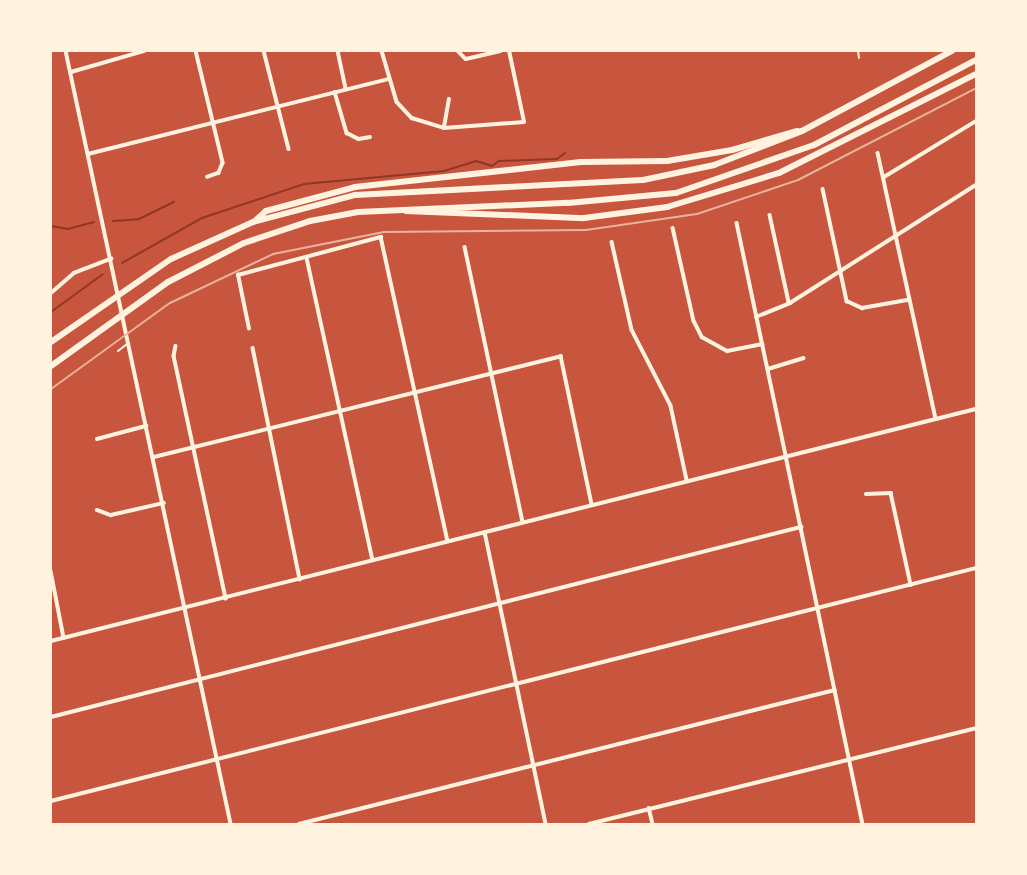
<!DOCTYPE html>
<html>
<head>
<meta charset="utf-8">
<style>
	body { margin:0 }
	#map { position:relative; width:1027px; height:875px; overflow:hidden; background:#c8553d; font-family:"Asap Condensed",sans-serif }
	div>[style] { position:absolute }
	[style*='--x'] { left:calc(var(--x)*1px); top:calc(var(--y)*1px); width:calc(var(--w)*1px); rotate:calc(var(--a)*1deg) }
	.stream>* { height:2px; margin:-1px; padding:0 1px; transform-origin:1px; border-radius:1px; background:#8f3625 }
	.service>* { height:2px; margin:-1px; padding:0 1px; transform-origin:1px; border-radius:1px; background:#fff3e0 }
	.minor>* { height:3.5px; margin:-1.75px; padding:0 1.75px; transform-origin:1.75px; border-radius:1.75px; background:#fff3e0 }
	.tertiary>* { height:3.5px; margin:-1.75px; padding:0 1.75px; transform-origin:1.75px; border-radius:1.75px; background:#fff3e0 }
	.motorway>* { height:6px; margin:-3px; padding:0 3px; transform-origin:3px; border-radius:3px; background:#fff3e0 }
	.tram>* { height:2px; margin:-1px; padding:0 1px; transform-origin:1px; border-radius:1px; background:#e9b49f }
	span { translate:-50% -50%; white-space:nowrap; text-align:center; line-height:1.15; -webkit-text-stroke:7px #fff3e0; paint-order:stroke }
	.frame { position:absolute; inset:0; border:52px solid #fff3e0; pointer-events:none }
</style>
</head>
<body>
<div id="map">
	<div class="stream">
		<i style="--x:113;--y:221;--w:26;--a:-4"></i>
		<i style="--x:139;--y:219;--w:39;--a:-26"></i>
		<i style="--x:51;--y:226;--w:17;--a:10"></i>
		<i style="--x:68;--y:229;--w:27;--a:-15"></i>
		<i style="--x:122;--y:263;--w:92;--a:-29.4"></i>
		<i style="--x:202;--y:218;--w:108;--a:-18.4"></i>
		<i style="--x:304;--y:184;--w:141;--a:-5.3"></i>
		<i style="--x:444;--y:171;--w:34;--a:-17"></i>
		<i style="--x:476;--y:161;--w:17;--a:17"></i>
		<i style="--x:492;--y:166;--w:9;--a:-36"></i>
		<i style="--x:499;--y:161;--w:58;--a:-2"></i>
		<i style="--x:557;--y:159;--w:10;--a:-37"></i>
		<i style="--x:51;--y:312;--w:64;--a:-36.2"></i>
	</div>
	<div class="service">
		<i style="--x:858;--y:51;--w:7;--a:82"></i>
		<i style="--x:118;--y:351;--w:11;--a:-38"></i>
	</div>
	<div class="minor">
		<i style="--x:196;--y:51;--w:115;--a:76.4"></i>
		<i style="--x:223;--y:163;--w:11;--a:112"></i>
		<i style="--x:219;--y:173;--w:12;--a:160"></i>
		<i style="--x:264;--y:51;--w:101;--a:75.7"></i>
		<i style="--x:338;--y:51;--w:39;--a:78"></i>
		<i style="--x:382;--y:51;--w:53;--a:73.6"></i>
		<i style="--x:397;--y:102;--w:22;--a:47"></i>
		<i style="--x:412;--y:118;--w:34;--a:17"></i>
		<i style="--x:444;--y:128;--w:80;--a:-4.3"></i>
		<i style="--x:524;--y:122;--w:73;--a:-101.9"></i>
		<i style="--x:458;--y:51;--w:11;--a:45"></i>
		<i style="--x:466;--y:59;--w:35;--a:-13"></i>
		<i style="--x:71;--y:72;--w:76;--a:-16"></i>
		<i style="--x:335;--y:92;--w:43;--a:73.7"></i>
		<i style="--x:347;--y:133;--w:13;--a:27"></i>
		<i style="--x:359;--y:139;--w:11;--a:-10"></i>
		<i style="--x:444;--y:127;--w:28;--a:-80"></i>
		<i style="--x:878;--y:153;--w:272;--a:77.7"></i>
		<i style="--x:88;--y:154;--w:309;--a:-14"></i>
		<i style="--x:884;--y:177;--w:108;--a:-31.3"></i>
		<i style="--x:823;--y:189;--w:115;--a:77.9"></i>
		<i style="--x:847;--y:301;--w:17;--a:25"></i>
		<i style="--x:862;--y:308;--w:47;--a:-9.9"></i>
		<i style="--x:770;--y:215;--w:89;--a:77.7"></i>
		<i style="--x:737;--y:223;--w:238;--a:78.1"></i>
		<i style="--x:673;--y:228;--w:95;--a:77.3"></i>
		<i style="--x:694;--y:321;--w:18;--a:63"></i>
		<i style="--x:702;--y:337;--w:29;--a:29"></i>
		<i style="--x:727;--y:351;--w:36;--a:-11"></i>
		<i style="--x:612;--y:242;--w:90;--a:77.2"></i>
		<i style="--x:632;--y:330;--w:85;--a:62.8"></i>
		<i style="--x:671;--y:406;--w:76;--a:77.8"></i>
		<i style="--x:465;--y:247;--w:281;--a:78.1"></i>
		<i style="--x:307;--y:258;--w:309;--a:77.7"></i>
		<i style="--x:756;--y:317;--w:37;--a:-22"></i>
		<i style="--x:790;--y:303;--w:220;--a:-32.4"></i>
		<i style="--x:249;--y:329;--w:55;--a:-101.5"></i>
		<i style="--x:238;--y:275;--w:148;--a:-14.9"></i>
		<i style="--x:381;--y:237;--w:311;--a:77.6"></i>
		<i style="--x:176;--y:346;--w:10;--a:101"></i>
		<i style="--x:174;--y:356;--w:248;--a:77.9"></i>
		<i style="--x:253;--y:348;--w:236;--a:78.5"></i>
		<i style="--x:768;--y:369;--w:37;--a:-17"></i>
		<i style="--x:97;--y:439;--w:51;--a:-14.9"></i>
		<i style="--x:154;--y:457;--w:419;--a:-13.9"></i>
		<i style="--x:561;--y:356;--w:152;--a:78.2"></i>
		<i style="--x:866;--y:494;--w:25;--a:-2"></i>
		<i style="--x:891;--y:493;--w:94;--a:77.7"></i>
		<i style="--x:97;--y:510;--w:15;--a:20"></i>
		<i style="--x:111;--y:515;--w:54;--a:-12.8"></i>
		<i style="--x:485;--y:532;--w:298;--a:78.2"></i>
		<i style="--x:51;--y:571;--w:68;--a:79"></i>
		<i style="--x:51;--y:717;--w:774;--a:-14.22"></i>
		<i style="--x:51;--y:801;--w:954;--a:-14.14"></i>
		<i style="--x:649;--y:808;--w:16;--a:76"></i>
		<i style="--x:299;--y:824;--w:552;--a:-14.04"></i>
		<i style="--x:589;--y:824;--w:399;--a:-13.9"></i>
	</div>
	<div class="tertiary">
		<i style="--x:66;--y:51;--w:790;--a:77.95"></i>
		<i style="--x:51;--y:293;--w:30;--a:-41"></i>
		<i style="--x:74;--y:273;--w:40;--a:-21"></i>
		<i style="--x:786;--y:456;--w:376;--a:78.2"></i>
		<i style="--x:51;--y:641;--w:954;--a:-14.08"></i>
	</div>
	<div class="motorway">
		<i style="--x:406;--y:211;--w:178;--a:2.3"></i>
		<i style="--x:584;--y:218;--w:84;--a:-7.5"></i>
		<i style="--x:667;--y:207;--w:117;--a:-16.9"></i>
		<i style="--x:779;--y:173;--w:220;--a:-26.7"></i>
		<i style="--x:256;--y:220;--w:13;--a:-42"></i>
		<i style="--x:266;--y:211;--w:92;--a:-15.1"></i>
		<i style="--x:355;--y:187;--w:227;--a:-6.3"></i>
		<i style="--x:581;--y:162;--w:86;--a:-0.7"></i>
		<i style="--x:667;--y:161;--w:66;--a:-9.6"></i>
		<i style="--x:732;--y:150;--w:68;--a:-16.3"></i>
		<i style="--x:51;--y:342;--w:146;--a:-34.7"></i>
		<i style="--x:171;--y:259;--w:90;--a:-24.3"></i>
		<i style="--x:253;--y:222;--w:106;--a:-14.8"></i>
		<i style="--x:355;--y:195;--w:288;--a:-3"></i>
		<i style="--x:643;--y:180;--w:73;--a:-11.9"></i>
		<i style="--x:714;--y:165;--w:94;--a:-21.1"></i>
		<i style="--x:802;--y:131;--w:170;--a:-28.1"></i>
		<i style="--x:51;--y:366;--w:144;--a:-35.7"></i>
		<i style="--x:168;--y:282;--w:85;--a:-27.2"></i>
		<i style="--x:244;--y:243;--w:70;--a:-18.4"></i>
		<i style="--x:310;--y:221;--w:49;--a:-10.6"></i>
		<i style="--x:358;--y:212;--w:210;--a:-2.5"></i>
		<i style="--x:568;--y:203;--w:108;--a:-5.3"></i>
		<i style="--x:676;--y:193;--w:146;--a:-19.2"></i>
		<i style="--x:814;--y:145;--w:183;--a:-27.7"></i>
	</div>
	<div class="tram">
		<i style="--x:51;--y:389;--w:147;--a:-35.9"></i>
		<i style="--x:170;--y:303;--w:114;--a:-25.4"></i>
		<i style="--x:273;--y:254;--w:113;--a:-11.2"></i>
		<i style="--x:384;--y:232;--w:202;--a:-0.6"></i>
		<i style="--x:586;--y:230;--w:112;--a:-8.2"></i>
		<i style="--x:697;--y:214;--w:107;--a:-18.6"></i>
		<i style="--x:798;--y:180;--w:200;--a:-27.3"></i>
	</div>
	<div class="frame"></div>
</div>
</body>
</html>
